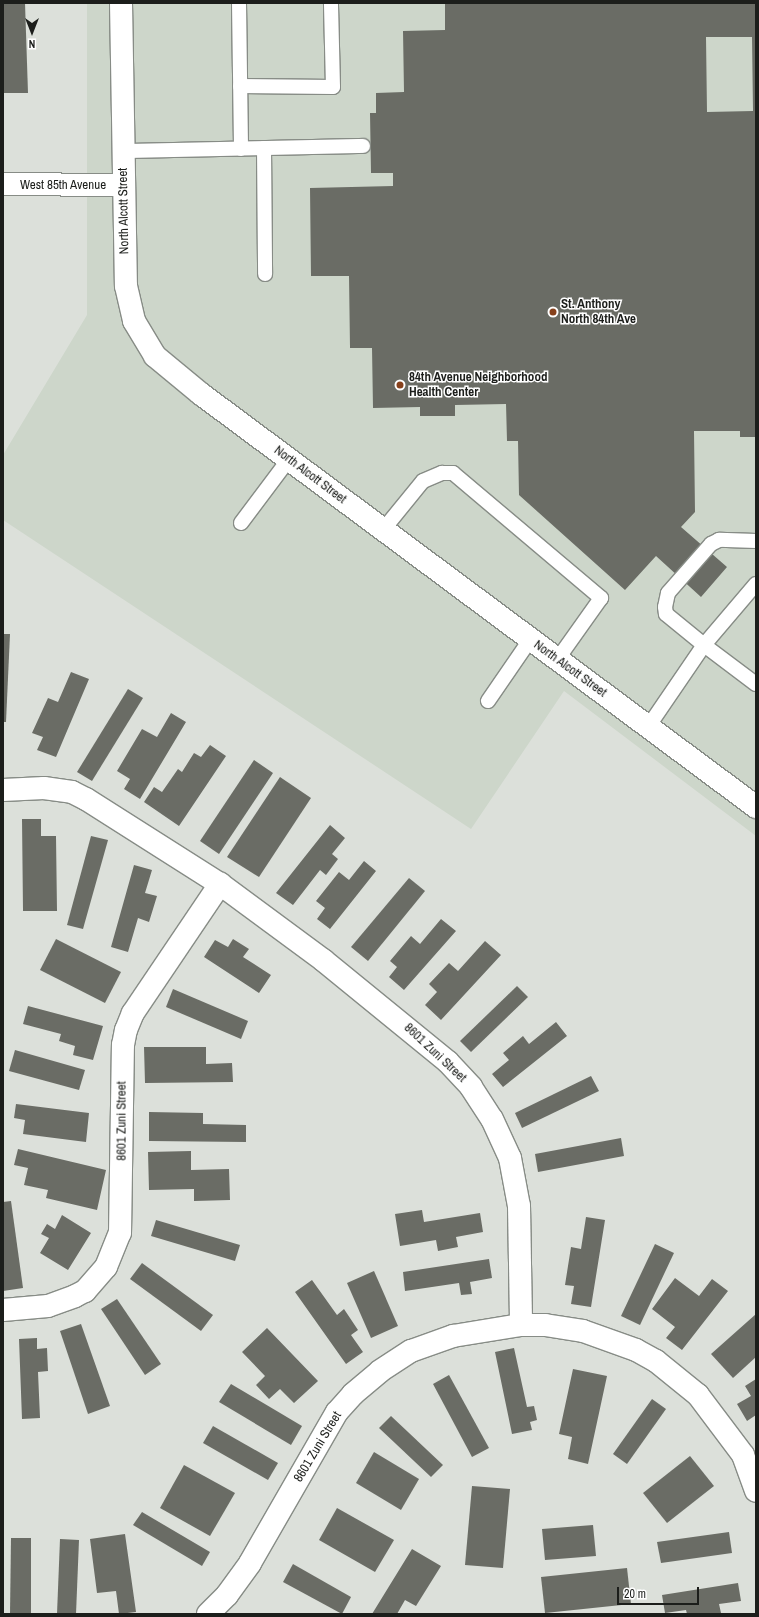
<!DOCTYPE html>
<html>
<head>
<meta charset="utf-8">
<style>
	body { margin:0 }
	#map { position:relative; width:759px; height:1617px; overflow:hidden; background:#dce0da; font-family:"Archivo Narrow",sans-serif }
	div>[style] { position:absolute }
	[style*='--x'] { left:calc(var(--x)*1px); top:calc(var(--y)*1px); width:calc(var(--w)*1px); rotate:calc(var(--a)*1deg) }
	.built>* { inset:0; background:#cdd6ca }
	.building>* { inset:0; background:#6a6c65 }
	.roads { filter:drop-shadow(1px 0 #878c86) drop-shadow(-1px 0 #878c86) drop-shadow(0 1px #878c86) drop-shadow(0 -1px #878c86) }
	.service>* { height:14px; margin:-7px; padding:0 7px; transform-origin:7px; border-radius:7px; background:#fff }
	.minor>* { height:22px; margin:-11px; padding:0 11px; transform-origin:11px; border-radius:11px; background:#fff }
	.dots>* { width:11px; height:11px; translate:-50% -50%; box-sizing:border-box; border:2px solid #fff; border-radius:50% }
	span { translate:-50% -50%; white-space:nowrap; text-align:center; line-height:1.15; -webkit-text-stroke:3px #fff; paint-order:stroke }
	.street-label { font-size:13px; color:#1c1e1b }
	.poi-label { font-size:13px; color:#1c1e1b; font-weight:700 }
	.left { translate:0 -50%; text-align:left }
	.frame { position:absolute; inset:0; border:4px solid #1c1e1b; pointer-events:none }
	.north { position:absolute; left:12px; top:12px; width:40px; height:40px; -webkit-text-stroke:3px #fff; paint-order:stroke; rotate:180deg; font-size:11px; font-weight:700; line-height:16px; text-align:center; color:#1c1e1b }
	.north::after { content:''; display:block; margin:auto; width:14px; height:18px; background:#1c1e1b; clip-path:polygon(50% 0,100% 100%,50% 72%,0 100%) }
	.scale { position:absolute; left:617px; top:1587px; width:82px; height:18px; box-sizing:border-box; border:2px solid #1c1e1b; border-top:0; padding-left:5px; font-size:12px; line-height:14px; white-space:nowrap; color:#1c1e1b; -webkit-text-stroke:3px #fff; paint-order:stroke }
</style>
</head>
<body>
<div id="map">
	<div class="built">
		<i style="clip-path:polygon(87px 3px,756px 3px,756px 836px,564px 691px,471px 829px,3px 520px,3px 455px,87px 315px)"></i>
	</div>
	<div class="building">
		<i style="clip-path:polygon(3px 3px,25px 3px,28px 93px,3px 93px)"></i>
		<i style="clip-path:polygon(evenodd,445px 3px,756px 3px,756px 437px,740px 437px,740px 431px,694px 431px,695px 512px,681px 527px,727px 567px,701px 597px,656px 556px,625px 590px,519px 495px,518px 441px,507px 441px,506px 404px,455px 405px,455px 416px,420px 416px,420px 407px,373px 408px,372px 348px,350px 348px,349px 276px,311px 276px,310px 188px,393px 186px,393px 173px,371px 173px,370px 113px,376px 113px,376px 93px,404px 92px,403px 31px,445px 30px,445px 3px,706px 37px,752px 37px,753px 111px,707px 112px,706px 37px)"></i>
		<i style="clip-path:polygon(3px 634px,10px 634px,6px 722px,3px 722px)"></i>
		<i style="clip-path:polygon(71px 672px,89px 679px,56px 757px,37px 750px,43px 737px,32px 733px,48px 698px,58px 702px)"></i>
		<i style="clip-path:polygon(128px 689px,143px 698px,92px 781px,77px 772px)"></i>
		<i style="clip-path:polygon(171px 713px,186px 722px,140px 799px,124px 789px,130px 779px,117px 771px,142px 729px,157px 737px)"></i>
		<i style="clip-path:polygon(210px 745px,226px 756px,179px 826px,144px 802px,154px 787px,162px 792px,178px 769px,182px 772px,194px 753px,201px 757px)"></i>
		<i style="clip-path:polygon(254px 760px,273px 773px,219px 854px,200px 841px)"></i>
		<i style="clip-path:polygon(280px 777px,311px 798px,259px 877px,227px 857px)"></i>
		<i style="clip-path:polygon(22px 819px,41px 819px,41px 836px,56px 836px,57px 911px,23px 911px)"></i>
		<i style="clip-path:polygon(330px 825px,345px 838px,332px 854px,338px 859px,326px 875px,320px 870px,293px 905px,276px 893px)"></i>
		<i style="clip-path:polygon(91px 836px,108px 840px,83px 929px,67px 925px)"></i>
		<i style="clip-path:polygon(364px 861px,376px 871px,330px 929px,317px 919px,325px 908px,316px 901px,339px 872px,349px 880px)"></i>
		<i style="clip-path:polygon(134px 865px,152px 870px,145px 893px,157px 896px,149px 922px,138px 918px,128px 952px,111px 947px)"></i>
		<i style="clip-path:polygon(409px 878px,425px 891px,368px 961px,351px 947px)"></i>
		<i style="clip-path:polygon(441px 919px,456px 931px,404px 990px,389px 977px,397px 967px,390px 961px,411px 936px,420px 944px)"></i>
		<i style="clip-path:polygon(56px 939px,121px 972px,105px 1003px,40px 970px)"></i>
		<i style="clip-path:polygon(233px 939px,249px 949px,243px 957px,271px 975px,259px 993px,204px 957px,215px 940px,228px 947px)"></i>
		<i style="clip-path:polygon(485px 941px,501px 955px,441px 1020px,425px 1005px,437px 992px,429px 984px,449px 963px,458px 971px)"></i>
		<i style="clip-path:polygon(517px 986px,528px 997px,471px 1052px,460px 1041px)"></i>
		<i style="clip-path:polygon(173px 989px,248px 1021px,241px 1039px,166px 1007px)"></i>
		<i style="clip-path:polygon(28px 1006px,103px 1026px,93px 1060px,73px 1055px,75px 1046px,59px 1041px,61px 1034px,23px 1024px)"></i>
		<i style="clip-path:polygon(556px 1022px,567px 1036px,503px 1087px,492px 1074px,509px 1060px,503px 1053px,523px 1036px,529px 1044px)"></i>
		<i style="clip-path:polygon(144px 1047px,206px 1047px,206px 1064px,232px 1063px,233px 1082px,145px 1083px)"></i>
		<i style="clip-path:polygon(15px 1050px,85px 1070px,79px 1090px,9px 1071px)"></i>
		<i style="clip-path:polygon(591px 1076px,599px 1091px,522px 1128px,515px 1113px)"></i>
		<i style="clip-path:polygon(16px 1104px,89px 1113px,86px 1142px,23px 1134px,25px 1120px,14px 1118px)"></i>
		<i style="clip-path:polygon(149px 1112px,203px 1113px,203px 1124px,246px 1125px,246px 1142px,149px 1141px)"></i>
		<i style="clip-path:polygon(621px 1138px,624px 1156px,538px 1172px,535px 1154px)"></i>
		<i style="clip-path:polygon(18px 1149px,106px 1170px,97px 1210px,46px 1198px,48px 1190px,24px 1185px,28px 1168px,14px 1165px)"></i>
		<i style="clip-path:polygon(191px 1151px,191px 1170px,229px 1169px,230px 1200px,194px 1201px,194px 1189px,149px 1190px,148px 1152px)"></i>
		<i style="clip-path:polygon(11px 1201px,23px 1288px,3px 1291px,3px 1202px)"></i>
		<i style="clip-path:polygon(422px 1210px,424px 1222px,480px 1213px,483px 1232px,456px 1237px,458px 1247px,438px 1251px,436px 1240px,400px 1246px,395px 1214px)"></i>
		<i style="clip-path:polygon(62px 1215px,91px 1233px,68px 1270px,40px 1253px,49px 1238px,41px 1234px,47px 1224px,55px 1229px)"></i>
		<i style="clip-path:polygon(586px 1217px,605px 1220px,591px 1307px,571px 1304px,574px 1286px,565px 1285px,571px 1247px,581px 1249px)"></i>
		<i style="clip-path:polygon(156px 1220px,240px 1245px,235px 1261px,151px 1236px)"></i>
		<i style="clip-path:polygon(655px 1244px,674px 1253px,640px 1325px,621px 1316px)"></i>
		<i style="clip-path:polygon(489px 1259px,492px 1278px,470px 1282px,472px 1294px,461px 1295px,459px 1283px,405px 1291px,403px 1272px)"></i>
		<i style="clip-path:polygon(142px 1263px,213px 1315px,201px 1331px,130px 1279px)"></i>
		<i style="clip-path:polygon(374px 1271px,398px 1326px,371px 1338px,347px 1283px)"></i>
		<i style="clip-path:polygon(675px 1278px,699px 1296px,712px 1279px,728px 1291px,682px 1350px,666px 1338px,675px 1327px,652px 1309px)"></i>
		<i style="clip-path:polygon(312px 1280px,337px 1315px,344px 1309px,358px 1330px,351px 1335px,363px 1352px,346px 1364px,295px 1292px)"></i>
		<i style="clip-path:polygon(117px 1299px,161px 1364px,145px 1375px,101px 1309px)"></i>
		<i style="clip-path:polygon(756px 1314px,756px 1357px,733px 1378px,711px 1354px)"></i>
		<i style="clip-path:polygon(81px 1324px,110px 1406px,88px 1414px,60px 1331px)"></i>
		<i style="clip-path:polygon(267px 1328px,318px 1381px,294px 1403px,280px 1389px,269px 1399px,256px 1385px,265px 1376px,242px 1352px)"></i>
		<i style="clip-path:polygon(37px 1338px,37px 1349px,47px 1348px,48px 1371px,38px 1372px,40px 1418px,22px 1419px,19px 1339px)"></i>
		<i style="clip-path:polygon(514px 1348px,527px 1407px,534px 1406px,537px 1420px,530px 1422px,532px 1430px,512px 1434px,495px 1352px)"></i>
		<i style="clip-path:polygon(573px 1369px,607px 1376px,588px 1464px,568px 1459px,572px 1437px,559px 1434px)"></i>
		<i style="clip-path:polygon(449px 1375px,489px 1448px,472px 1457px,433px 1384px)"></i>
		<i style="clip-path:polygon(756px 1379px,756px 1415px,747px 1421px,737px 1404px,751px 1396px,745px 1386px)"></i>
		<i style="clip-path:polygon(231px 1384px,302px 1426px,291px 1445px,219px 1402px)"></i>
		<i style="clip-path:polygon(652px 1399px,666px 1409px,627px 1464px,613px 1454px)"></i>
		<i style="clip-path:polygon(391px 1416px,443px 1465px,431px 1477px,379px 1428px)"></i>
		<i style="clip-path:polygon(213px 1426px,278px 1463px,268px 1480px,203px 1443px)"></i>
		<i style="clip-path:polygon(374px 1452px,419px 1479px,401px 1510px,356px 1483px)"></i>
		<i style="clip-path:polygon(690px 1456px,714px 1486px,667px 1523px,643px 1493px)"></i>
		<i style="clip-path:polygon(184px 1465px,235px 1493px,210px 1536px,160px 1508px)"></i>
		<i style="clip-path:polygon(472px 1486px,510px 1489px,503px 1568px,465px 1565px)"></i>
		<i style="clip-path:polygon(337px 1508px,394px 1540px,375px 1572px,319px 1540px)"></i>
		<i style="clip-path:polygon(142px 1512px,210px 1552px,202px 1566px,133px 1525px)"></i>
		<i style="clip-path:polygon(593px 1525px,596px 1556px,545px 1560px,542px 1529px)"></i>
		<i style="clip-path:polygon(729px 1532px,732px 1553px,661px 1563px,657px 1542px)"></i>
		<i style="clip-path:polygon(125px 1534px,136px 1612px,119px 1614px,116px 1591px,97px 1593px,90px 1539px)"></i>
		<i style="clip-path:polygon(11px 1538px,31px 1538px,31px 1614px,10px 1614px)"></i>
		<i style="clip-path:polygon(60px 1539px,79px 1540px,76px 1614px,57px 1614px)"></i>
		<i style="clip-path:polygon(412px 1549px,441px 1566px,416px 1606px,405px 1600px,397px 1614px,372px 1614px)"></i>
		<i style="clip-path:polygon(293px 1564px,351px 1597px,342px 1614px,283px 1582px)"></i>
		<i style="clip-path:polygon(627px 1568px,631px 1604px,545px 1613px,541px 1577px)"></i>
		<i style="clip-path:polygon(738px 1583px,741px 1601px,719px 1604px,721px 1613px,687px 1614px,686px 1610px,665px 1613px,662px 1595px)"></i>
	</div>
	<div class="roads">
		<div class="service">
			<i style="--x:239;--y:3;--w:146;--a:89.2"></i>
			<i style="--x:240;--y:86;--w:93;--a:0.6"></i>
			<i style="--x:333;--y:87;--w:84;--a:-91.4"></i>
			<i style="--x:264;--y:148;--w:126;--a:89.5"></i>
			<i style="--x:123;--y:151;--w:240;--a:-1.2"></i>
			<i style="--x:241;--y:523;--w:80;--a:-53.1"></i>
			<i style="--x:383;--y:530;--w:63;--a:-50.8"></i>
			<i style="--x:423;--y:481;--w:21;--a:-23"></i>
			<i style="--x:442;--y:473;--w:11;--a:0"></i>
			<i style="--x:453;--y:473;--w:194;--a:40.2"></i>
			<i style="--x:601;--y:598;--w:76;--a:125.4"></i>
			<i style="--x:756;--y:541;--w:37;--a:-178"></i>
			<i style="--x:719;--y:540;--w:9;--a:153"></i>
			<i style="--x:711;--y:544;--w:65;--a:131.3"></i>
			<i style="--x:668;--y:593;--w:14;--a:102"></i>
			<i style="--x:665;--y:607;--w:7;--a:82"></i>
			<i style="--x:666;--y:614;--w:49;--a:39.2"></i>
			<i style="--x:704;--y:645;--w:80;--a:-49.6"></i>
			<i style="--x:488;--y:701;--w:74;--a:-55.5"></i>
			<i style="--x:648;--y:727;--w:99;--a:-55.7"></i>
			<i style="--x:704;--y:645;--w:65;--a:36.9"></i>
		</div>
		<div class="minor">
			<i style="--x:121;--y:3;--w:283;--a:89"></i>
			<i style="--x:126;--y:286;--w:36;--a:77"></i>
			<i style="--x:134;--y:321;--w:41;--a:59"></i>
			<i style="--x:155;--y:356;--w:60;--a:39.6"></i>
			<i style="--x:201;--y:394;--w:692;--a:36.65"></i>
			<i style="--x:3;--y:184;--w:120;--a:0.5"></i>
			<i style="--x:3;--y:790;--w:41;--a:-2.8"></i>
			<i style="--x:44;--y:788;--w:28;--a:8"></i>
			<i style="--x:72;--y:792;--w:16;--a:27"></i>
			<i style="--x:86;--y:799;--w:159;--a:32.4"></i>
			<i style="--x:220;--y:884;--w:128;--a:36.4"></i>
			<i style="--x:323;--y:960;--w:161;--a:39.2"></i>
			<i style="--x:448;--y:1062;--w:34;--a:47"></i>
			<i style="--x:471;--y:1087;--w:38;--a:57"></i>
			<i style="--x:492;--y:1119;--w:43;--a:65.2"></i>
			<i style="--x:510;--y:1158;--w:49;--a:79.4"></i>
			<i style="--x:519;--y:1206;--w:119;--a:89"></i>
			<i style="--x:3;--y:1310;--w:45;--a:-5.1"></i>
			<i style="--x:48;--y:1306;--w:29;--a:-20"></i>
			<i style="--x:75;--y:1296;--w:11;--a:-27"></i>
			<i style="--x:85;--y:1291;--w:32;--a:-49"></i>
			<i style="--x:106;--y:1267;--w:37;--a:-68"></i>
			<i style="--x:120;--y:1233;--w:188;--a:-89.1"></i>
			<i style="--x:123;--y:1045;--w:15;--a:-79"></i>
			<i style="--x:126;--y:1030;--w:18;--a:-68"></i>
			<i style="--x:133;--y:1013;--w:156;--a:-56"></i>
			<i style="--x:208;--y:1614;--w:27;--a:-45"></i>
			<i style="--x:227;--y:1595;--w:39;--a:-54"></i>
			<i style="--x:250;--y:1563;--w:174;--a:-60.1"></i>
			<i style="--x:337;--y:1412;--w:24;--a:-48"></i>
			<i style="--x:353;--y:1394;--w:35;--a:-40"></i>
			<i style="--x:380;--y:1371;--w:37;--a:-33"></i>
			<i style="--x:411;--y:1351;--w:45;--a:-19.7"></i>
			<i style="--x:453;--y:1336;--w:69;--a:-9.2"></i>
			<i style="--x:521;--y:1325;--w:24;--a:0"></i>
			<i style="--x:545;--y:1325;--w:38;--a:9"></i>
			<i style="--x:583;--y:1331;--w:56;--a:19.7"></i>
			<i style="--x:636;--y:1350;--w:23;--a:29"></i>
			<i style="--x:656;--y:1361;--w:54;--a:39"></i>
			<i style="--x:698;--y:1395;--w:75;--a:53.1"></i>
			<i style="--x:743;--y:1455;--w:38;--a:70"></i>
		</div>
	</div>
	<div class="dots">
		<i style="left:553px;top:312px;background:#87411c"></i>
		<i style="left:400px;top:385px;background:#87411c"></i>
	</div>
	<div class="street-label">
		<span style="left:63px;top:185px">West 85th Avenue</span>
		<span style="left:124px;top:211px;rotate:-91deg">North Alcott Street</span>
		<span style="left:310px;top:475px;rotate:37deg">North Alcott Street</span>
		<span style="left:570px;top:669px;rotate:36deg">North Alcott Street</span>
		<span style="left:435px;top:1053px;rotate:43deg">8601 Zuni Street</span>
		<span style="left:122px;top:1121px;rotate:-90deg">8601 Zuni Street</span>
		<span style="left:318px;top:1447px;rotate:-59deg">8601 Zuni Street</span>
	</div>
	<div class="poi-label">
		<span class="left" style="left:561px;top:312px">St. Anthony<br>North 84th Ave</span>
		<span class="left" style="left:409px;top:385px">84th Avenue Neighborhood<br>Health Center</span>
	</div>
	<div class="frame"></div>
	<div class="north">N</div>
	<div class="scale">20 m</div>
</div>
</body>
</html>
